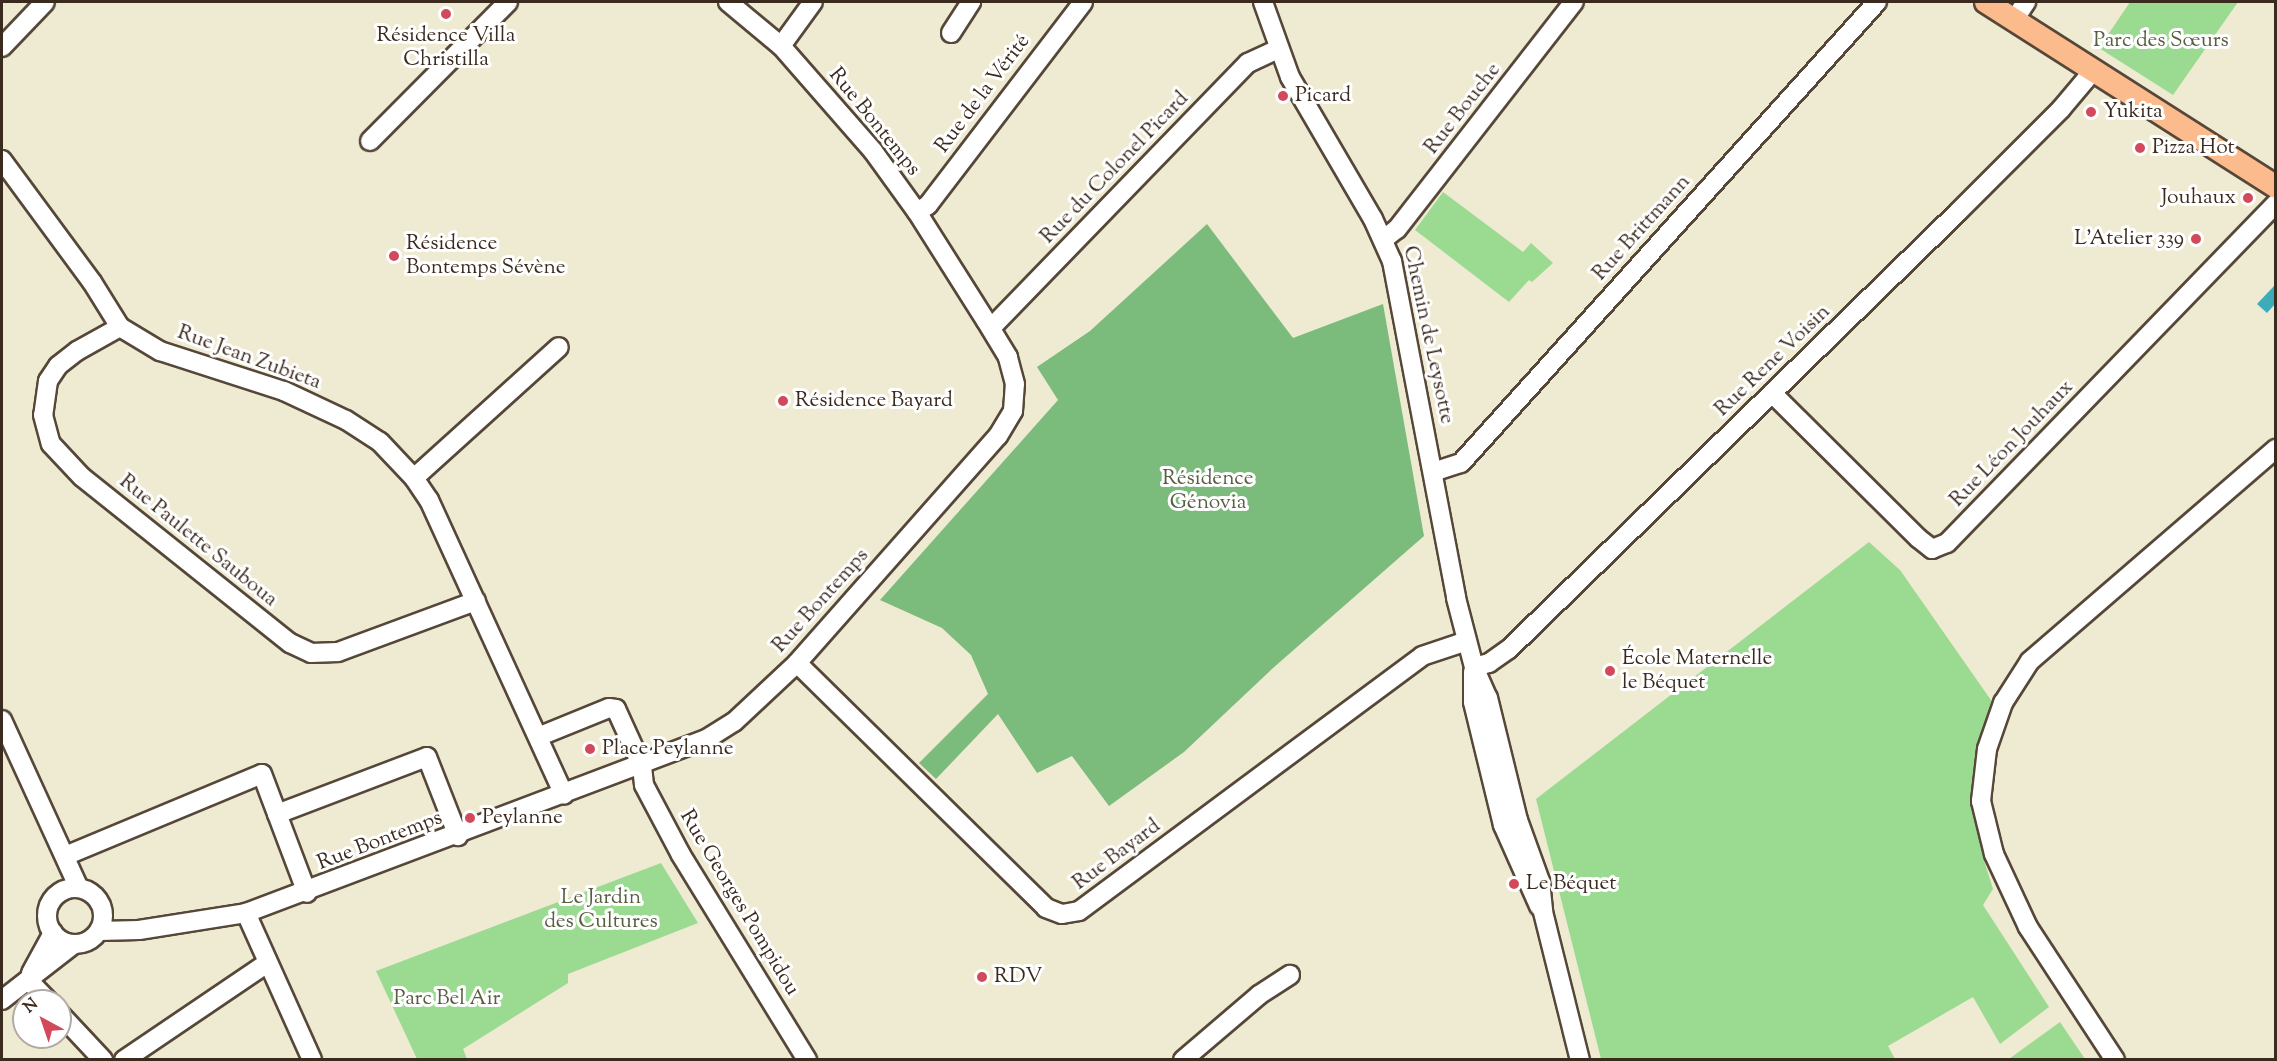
<!DOCTYPE html>
<html>
<head>
<meta charset="utf-8">
<style>
	body { margin:0 }
	#map { position:relative; width:2277px; height:1061px; overflow:hidden; background:#efead2; font-family:"Sorts Mill Goudy",serif }
	div>[style] { position:absolute }
	[style*='--x'] { left:calc(var(--x)*1px); top:calc(var(--y)*1px); width:calc(var(--w)*1px); rotate:calc(var(--a)*1deg) }
	.green>* { inset:0; background:#9adb91 }
	.forest>* { inset:0; background:#7bbb7b }
	.water>* { inset:0; background:#3dacba }
	.roads { filter:drop-shadow(2px 0 #564739) drop-shadow(-2px 0 #564739) drop-shadow(0 2px #564739) drop-shadow(0 -2px #564739) }
	.minor>* { height:18px; margin:-9px; padding:0 9px; transform-origin:9px; border-radius:9px; background:#fff }
	.minor>.ring { margin:-9px; padding:0; box-sizing:content-box; background:none; border:18px solid #fff; border-radius:50% }
	.major>* { height:22px; margin:-11px; padding:0 11px; transform-origin:11px; border-radius:11px; background:#fbbb8d }
	.dots>* { width:16px; height:16px; translate:-50% -50%; box-sizing:border-box; border:3px solid #fff; border-radius:50% }
	span { translate:-50% -50%; white-space:nowrap; text-align:center; line-height:1.15; -webkit-text-stroke:6px #fff; paint-order:stroke }
	.poi-label { font-size:21px; color:#3b2a1e }
	.left { translate:0 -50%; text-align:left }
	.right { translate:-100% -50%; text-align:right }
	.park-label { font-size:21px; color:#585f40 }
	.street-label { font-size:21px; color:#3b2a1e }
	.frame { position:absolute; inset:0; border:3px solid #3b2a1e; pointer-events:none }
	.north { position:absolute; left:12px; top:989px; width:60px; height:60px; box-sizing:border-box; background:#fff; border:2px solid #b1aaa5; border-radius:50%; rotate:320deg; font-size:16px; font-weight:700; line-height:24px; text-align:center; color:#3b2a1e }
	.north::after { content:''; display:block; margin:auto; width:21px; height:27px; background:#d1495b; clip-path:polygon(50% 0,100% 100%,50% 72%,0 100%) }
</style>
</head>
<body>
<div id="map">
	<div class="green">
		<i style="clip-path:polygon(2130px 2px,2238px 2px,2173px 95px,2099px 48px)"></i>
		<i style="clip-path:polygon(1443px 192px,1523px 252px,1531px 243px,1553px 263px,1532px 282px,1529px 280px,1509px 302px,1415px 230px)"></i>
		<i style="clip-path:polygon(1869px 542px,1900px 570px,1993px 703px,1976px 766px,1973px 799px,1983px 857px,1993px 889px,1983px 905px,2049px 1007px,2000px 1044px,1973px 997px,1888px 1046px,1895px 1059px,1601px 1059px,1536px 799px)"></i>
		<i style="clip-path:polygon(661px 863px,698px 923px,568px 974px,568px 983px,463px 1049px,467px 1059px,417px 1059px,376px 971px)"></i>
		<i style="clip-path:polygon(2060px 1022px,2085px 1059px,2009px 1059px)"></i>
	</div>
	<div class="forest">
		<i style="clip-path:polygon(1207px 224px,1293px 338px,1383px 304px,1424px 536px,1273px 668px,1184px 752px,1109px 806px,1072px 756px,1037px 773px,998px 714px,936px 779px,919px 763px,988px 694px,971px 655px,942px 628px,880px 600px,1058px 400px,1037px 367px,1090px 331px)"></i>
	</div>
	<div class="water">
		<i style="clip-path:polygon(2274px 286px,2275px 304px,2267px 313px,2257px 304px)"></i>
	</div>
	<div class="roads">
		<div class="minor">
			<i style="--x:1263;--y:2;--w:80;--a:70.2"></i>
			<i style="--x:1290;--y:77;--w:164;--a:59.7"></i>
			<i style="--x:1373;--y:219;--w:46;--a:65.7"></i>
			<i style="--x:1392;--y:261;--w:343;--a:79.2"></i>
			<i style="--x:1456;--y:598;--w:71;--a:75.4"></i>
			<i style="--x:1474;--y:667;--w:34;--a:66"></i>
			<i style="--x:1488;--y:698;--w:126;--a:76.2"></i>
			<i style="--x:1518;--y:820;--w:65;--a:70.2"></i>
			<i style="--x:1540;--y:881;--w:31;--a:84"></i>
			<i style="--x:1543;--y:912;--w:153;--a:76"></i>
			<i style="--x:2014;--y:20;--w:22;--a:-56"></i>
			<i style="--x:951;--y:33;--w:37;--a:-57"></i>
			<i style="--x:781;--y:46;--w:54;--a:-54"></i>
			<i style="--x:2;--y:47;--w:62;--a:-46.3"></i>
			<i style="--x:370;--y:141;--w:196;--a:-45.2"></i>
			<i style="--x:2;--y:160;--w:152;--a:53.6"></i>
			<i style="--x:92;--y:282;--w:53;--a:58.1"></i>
			<i style="--x:120;--y:327;--w:47;--a:31"></i>
			<i style="--x:160;--y:351;--w:130;--a:17.9"></i>
			<i style="--x:284;--y:391;--w:68;--a:25.1"></i>
			<i style="--x:346;--y:420;--w:40;--a:32.9"></i>
			<i style="--x:380;--y:442;--w:50;--a:46.6"></i>
			<i style="--x:414;--y:478;--w:27;--a:56"></i>
			<i style="--x:429;--y:500;--w:324;--a:65.4"></i>
			<i style="--x:917;--y:212;--w:13;--a:-32"></i>
			<i style="--x:928;--y:205;--w:255;--a:-52.6"></i>
			<i style="--x:1384;--y:239;--w:16;--a:-38"></i>
			<i style="--x:1397;--y:229;--w:288;--a:-52.1"></i>
			<i style="--x:120;--y:327;--w:49;--a:150.8"></i>
			<i style="--x:77;--y:351;--w:24;--a:142"></i>
			<i style="--x:58;--y:366;--w:18;--a:124"></i>
			<i style="--x:48;--y:381;--w:34;--a:98"></i>
			<i style="--x:43;--y:415;--w:30;--a:75"></i>
			<i style="--x:51;--y:444;--w:45;--a:46.8"></i>
			<i style="--x:82;--y:477;--w:266;--a:38.6"></i>
			<i style="--x:290;--y:643;--w:23;--a:25"></i>
			<i style="--x:311;--y:653;--w:27;--a:-2"></i>
			<i style="--x:338;--y:652;--w:147;--a:-20.3"></i>
			<i style="--x:991;--y:328;--w:369;--a:-45.9"></i>
			<i style="--x:1248;--y:63;--w:33;--a:-25"></i>
			<i style="--x:1772;--y:393;--w:206;--a:44.8"></i>
			<i style="--x:1918;--y:538;--w:18;--a:38"></i>
			<i style="--x:1932;--y:549;--w:16;--a:-22"></i>
			<i style="--x:1947;--y:543;--w:473;--a:-45.9"></i>
			<i style="--x:1433;--y:472;--w:29;--a:-18"></i>
			<i style="--x:1461;--y:463;--w:621;--a:-47.94"></i>
			<i style="--x:414;--y:478;--w:195;--a:-42.1"></i>
			<i style="--x:797;--y:663;--w:349;--a:44.5"></i>
			<i style="--x:1046;--y:908;--w:17;--a:21"></i>
			<i style="--x:1062;--y:914;--w:17;--a:-10"></i>
			<i style="--x:1079;--y:911;--w:427;--a:-36.6"></i>
			<i style="--x:1422;--y:656;--w:47;--a:-18.4"></i>
			<i style="--x:1474;--y:667;--w:16;--a:-15"></i>
			<i style="--x:1489;--y:663;--w:24;--a:-35"></i>
			<i style="--x:1509;--y:649;--w:627;--a:-44.22"></i>
			<i style="--x:1958;--y:212;--w:146;--a:-45"></i>
			<i style="--x:2061;--y:109;--w:50;--a:-49.9"></i>
			<i style="--x:1473;--y:672;--w:30;--a:90"></i>
			<i style="--x:1473;--y:702;--w:127;--a:76.3"></i>
			<i style="--x:1503;--y:825;--w:89;--a:66"></i>
			<i style="--x:2;--y:720;--w:185;--a:65.4"></i>
			<i style="--x:540;--y:736;--w:74;--a:-22.1"></i>
			<i style="--x:609;--y:708;--w:7;--a:8"></i>
			<i style="--x:616;--y:709;--w:63;--a:65.5"></i>
			<i style="--x:642;--y:766;--w:19;--a:84"></i>
			<i style="--x:644;--y:785;--w:79;--a:62.1"></i>
			<i style="--x:681;--y:855;--w:241;--a:58.4"></i>
			<i style="--x:277;--y:814;--w:160;--a:-20.8"></i>
			<i style="--x:427;--y:757;--w:85;--a:68.6"></i>
			<i style="--x:65;--y:856;--w:213;--a:-22.6"></i>
			<i style="--x:262;--y:774;--w:127;--a:69.3"></i>
			<i class="ring" style="left:47px;top:888px;width:38px;height:38px"></i>
			<i style="--x:246;--y:913;--w:161;--a:65.8"></i>
			<i style="--x:99;--y:931;--w:40;--a:-1.4"></i>
			<i style="--x:139;--y:930;--w:108;--a:-9"></i>
			<i style="--x:246;--y:913;--w:491;--a:-20.7"></i>
			<i style="--x:705;--y:740;--w:34;--a:-32"></i>
			<i style="--x:734;--y:722;--w:86;--a:-43.1"></i>
			<i style="--x:797;--y:663;--w:303;--a:-48.5"></i>
			<i style="--x:998;--y:436;--w:29;--a:-59"></i>
			<i style="--x:1013;--y:411;--w:27;--a:-86"></i>
			<i style="--x:1015;--y:384;--w:28;--a:-105"></i>
			<i style="--x:1008;--y:357;--w:42;--a:-121.4"></i>
			<i style="--x:986;--y:321;--w:129;--a:-122.3"></i>
			<i style="--x:917;--y:212;--w:75;--a:-125.8"></i>
			<i style="--x:873;--y:151;--w:140;--a:-131.2"></i>
			<i style="--x:781;--y:46;--w:69;--a:-140.3"></i>
			<i style="--x:31;--y:973;--w:46;--a:-61.2"></i>
			<i style="--x:28;--y:980;--w:29;--a:46"></i>
			<i style="--x:2;--y:1000;--w:91;--a:-37.9"></i>
			<i style="--x:60;--y:1014;--w:63;--a:46.9"></i>
			<i style="--x:124;--y:1060;--w:173;--a:-34.1"></i>
			<i style="--x:1183;--y:1060;--w:100;--a:-40.5"></i>
			<i style="--x:1259;--y:995;--w:37;--a:-33"></i>
			<i style="--x:2115;--y:1060;--w:159;--a:-123.2"></i>
			<i style="--x:2028;--y:927;--w:81;--a:-115"></i>
			<i style="--x:1994;--y:854;--w:55;--a:-103.8"></i>
			<i style="--x:1981;--y:801;--w:52;--a:-83.4"></i>
			<i style="--x:1987;--y:749;--w:49;--a:-70.8"></i>
			<i style="--x:2003;--y:703;--w:50;--a:-57.3"></i>
			<i style="--x:2030;--y:661;--w:325;--a:-40.8"></i>
		</div>
		<div class="major">
			<i style="--x:1986;--y:2;--w:344;--a:32.5"></i>
		</div>
	</div>
	<div class="dots">
		<i style="left:446px;top:14px;background:#d1495b"></i>
		<i style="left:1283px;top:96px;background:#d1495b"></i>
		<i style="left:2091px;top:112px;background:#d1495b"></i>
		<i style="left:2140px;top:148px;background:#d1495b"></i>
		<i style="left:2248px;top:198px;background:#d1495b"></i>
		<i style="left:2196px;top:239px;background:#d1495b"></i>
		<i style="left:394px;top:256px;background:#d1495b"></i>
		<i style="left:783px;top:401px;background:#d1495b"></i>
		<i style="left:1610px;top:671px;background:#d1495b"></i>
		<i style="left:590px;top:749px;background:#d1495b"></i>
		<i style="left:470px;top:818px;background:#d1495b"></i>
		<i style="left:1514px;top:884px;background:#d1495b"></i>
		<i style="left:982px;top:977px;background:#d1495b"></i>
	</div>
	<div class="poi-label">
		<span style="left:446px;top:48px">Résidence Villa<br>Christilla</span>
		<span class="left" style="left:1295px;top:96px">Picard</span>
		<span class="left" style="left:2103px;top:112px">Yukita</span>
		<span class="left" style="left:2152px;top:148px">Pizza Hot</span>
		<span class="right" style="left:2236px;top:198px">Jouhaux</span>
		<span class="right" style="left:2184px;top:239px">L'Atelier 339</span>
		<span class="left" style="left:406px;top:256px">Résidence<br>Bontemps Sévène</span>
		<span class="left" style="left:795px;top:401px">Résidence Bayard</span>
		<span class="left" style="left:1622px;top:671px">École Maternelle<br>le Béquet</span>
		<span class="left" style="left:602px;top:749px">Place Peylanne</span>
		<span class="left" style="left:482px;top:818px">Peylanne</span>
		<span class="left" style="left:1526px;top:884px">Le Béquet</span>
		<span class="left" style="left:994px;top:977px">RDV</span>
	</div>
	<div class="park-label">
		<span style="left:2161px;top:41px">Parc des Sœurs</span>
		<span style="left:1208px;top:491px">Résidence<br>Génovia</span>
		<span style="left:601px;top:910px">Le Jardin<br>des Cultures</span>
		<span style="left:447px;top:999px">Parc Bel Air</span>
	</div>
	<div class="street-label">
		<span style="left:983px;top:94px;rotate:-53deg">Rue de la Vérité</span>
		<span style="left:1463px;top:109px;rotate:-52deg">Rue Bouche</span>
		<span style="left:874px;top:122px;rotate:51deg">Rue Bontemps</span>
		<span style="left:1115px;top:168px;rotate:-46deg">Rue du Colonel Picard</span>
		<span style="left:1642px;top:228px;rotate:-48deg">Rue Brittmann</span>
		<span style="left:1428px;top:335px;rotate:78deg">Chemin de Leysotte</span>
		<span style="left:249px;top:358px;rotate:20deg">Rue Jean Zubieta</span>
		<span style="left:1773px;top:361px;rotate:-44deg">Rue Rene Voisin</span>
		<span style="left:2012px;top:444px;rotate:-46deg">Rue Léon Jouhaux</span>
		<span style="left:198px;top:541px;rotate:39deg">Rue Paulette Sauboua</span>
		<span style="left:821px;top:601px;rotate:-48deg">Rue Bontemps</span>
		<span style="left:380px;top:841px;rotate:-21deg">Rue Bontemps</span>
		<span style="left:1117px;top:855px;rotate:-37deg">Rue Bayard</span>
		<span style="left:739px;top:903px;rotate:59deg">Rue Georges Pompidou</span>
	</div>
	<div class="frame"></div>
	<div class="north">N</div>
</div>
</body>
</html>
